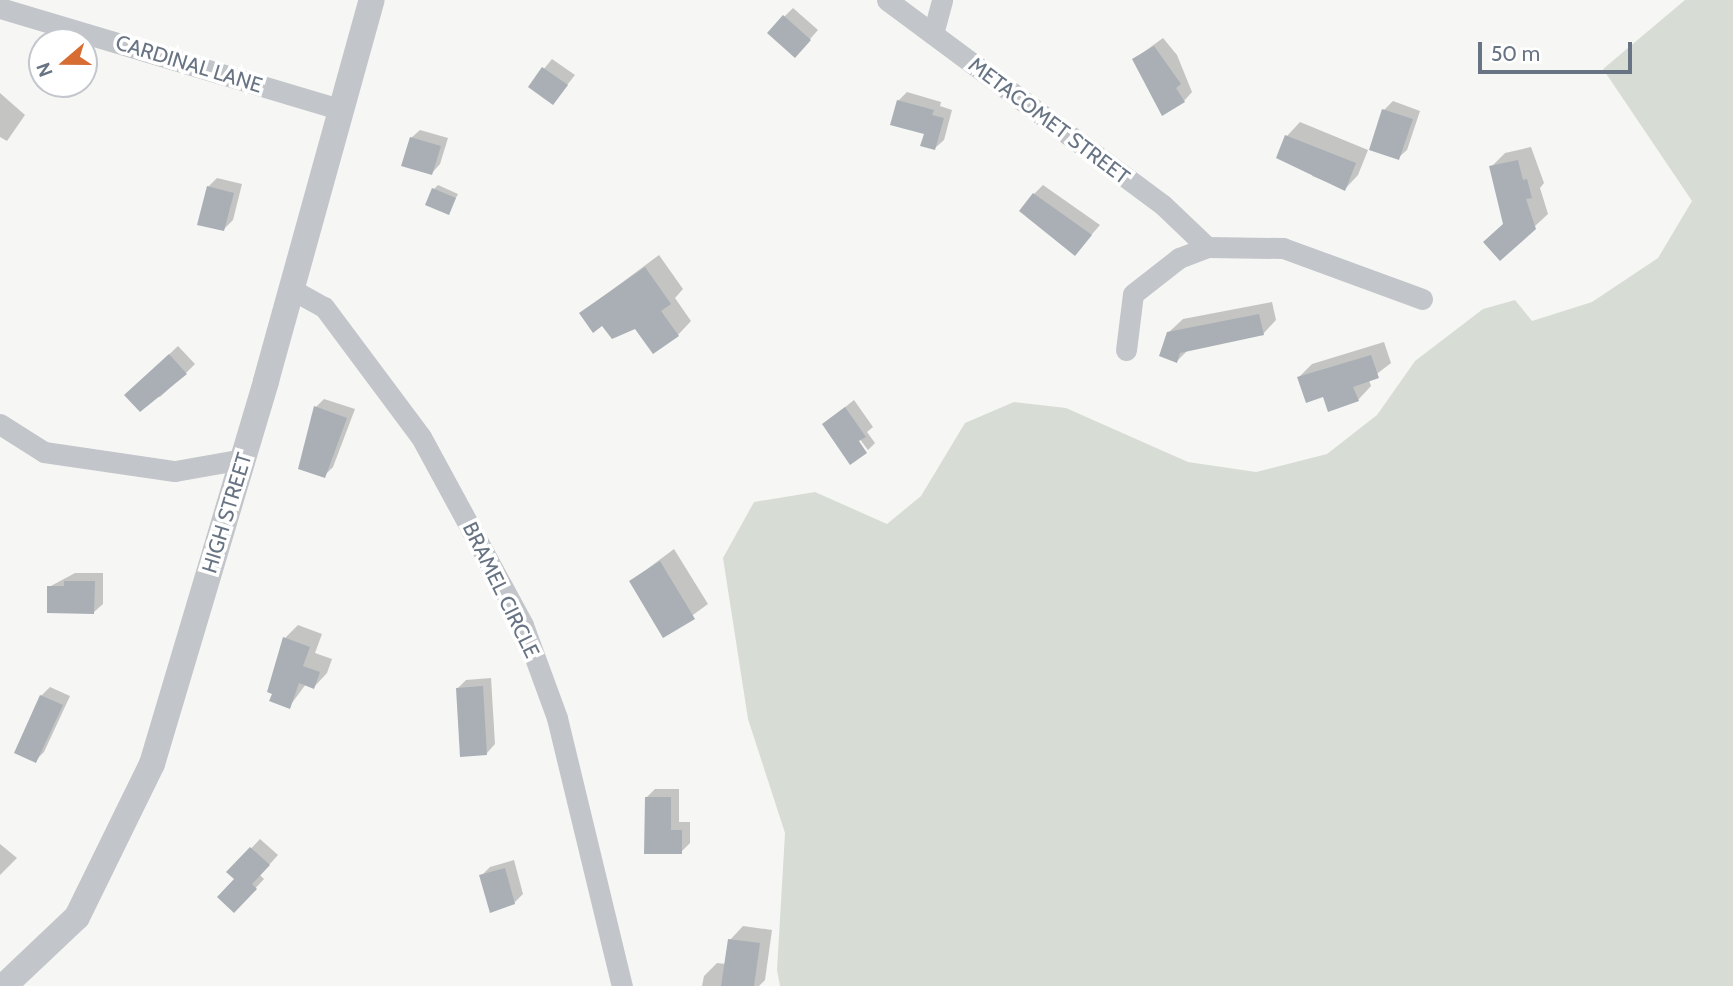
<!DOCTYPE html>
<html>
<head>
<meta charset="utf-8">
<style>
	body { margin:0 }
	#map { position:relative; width:1733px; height:986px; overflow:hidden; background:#f6f7f4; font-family:Cabin,sans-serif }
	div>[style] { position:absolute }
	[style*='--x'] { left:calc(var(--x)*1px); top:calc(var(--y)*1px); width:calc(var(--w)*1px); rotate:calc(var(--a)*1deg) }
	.green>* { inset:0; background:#d7ddd5 }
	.shadow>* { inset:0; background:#0003 }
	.building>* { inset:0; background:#a9afb5 }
	.minor>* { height:21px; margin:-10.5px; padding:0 10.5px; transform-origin:10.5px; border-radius:10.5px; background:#c2c5c9 }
	.tertiary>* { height:26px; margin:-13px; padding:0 13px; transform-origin:13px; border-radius:13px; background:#c2c5c9 }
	span { translate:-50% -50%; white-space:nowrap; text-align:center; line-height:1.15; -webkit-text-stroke:7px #fff; paint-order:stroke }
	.street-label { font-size:21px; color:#687483 }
	.north { position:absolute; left:28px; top:28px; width:70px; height:70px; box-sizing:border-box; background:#fff; border:2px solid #c3c7cd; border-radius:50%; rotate:250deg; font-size:19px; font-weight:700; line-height:28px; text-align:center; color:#687483 }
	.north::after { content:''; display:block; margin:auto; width:24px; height:32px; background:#d76d33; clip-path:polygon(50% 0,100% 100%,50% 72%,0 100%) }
	.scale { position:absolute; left:1478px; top:42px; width:154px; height:32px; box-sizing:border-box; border:4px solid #687483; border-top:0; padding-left:9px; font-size:21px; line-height:24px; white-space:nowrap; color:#687483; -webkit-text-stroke:5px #fff; paint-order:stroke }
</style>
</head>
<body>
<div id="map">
	<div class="green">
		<i style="clip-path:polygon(1685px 0,1733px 0,1733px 986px,780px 986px,777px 970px,785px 833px,748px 719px,723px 558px,754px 502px,815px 492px,887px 524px,921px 496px,965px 423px,1014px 402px,1066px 408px,1188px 462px,1256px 472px,1327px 454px,1377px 415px,1415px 361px,1483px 309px,1515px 300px,1532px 321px,1592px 302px,1658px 258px,1692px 201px,1603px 69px)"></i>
	</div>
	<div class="shadow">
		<i style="clip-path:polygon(793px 8px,818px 30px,803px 47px,784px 17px)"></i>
		<i style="clip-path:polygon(1163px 38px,1177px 55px,1192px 92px,1184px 101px,1134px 59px)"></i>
		<i style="clip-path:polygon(552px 59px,575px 75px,553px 103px,530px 86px)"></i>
		<i style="clip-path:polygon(907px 92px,941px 102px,940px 106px,952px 110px,944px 140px,935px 148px,898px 101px)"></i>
		<i style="clip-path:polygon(0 93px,25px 115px,7px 141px,0 137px)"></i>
		<i style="clip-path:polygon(1393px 101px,1420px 111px,1407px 150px,1398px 158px,1384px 110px)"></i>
		<i style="clip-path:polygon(1300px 122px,1368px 150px,1358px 175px,1345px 189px,1312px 176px,1314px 171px,1287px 136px)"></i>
		<i style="clip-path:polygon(420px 130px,448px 138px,440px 164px,432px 173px,411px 138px)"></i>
		<i style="clip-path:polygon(1531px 147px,1544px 183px,1540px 188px,1548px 214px,1534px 227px,1504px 224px,1491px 167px,1505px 153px)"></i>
		<i style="clip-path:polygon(217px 178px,242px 184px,233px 220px,224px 229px,208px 187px)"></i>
		<i style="clip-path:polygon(438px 185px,458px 194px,448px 213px,434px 189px)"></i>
		<i style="clip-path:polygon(1043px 185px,1100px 225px,1075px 254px,1034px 194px)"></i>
		<i style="clip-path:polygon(659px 255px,683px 289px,675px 298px,691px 321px,678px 335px,603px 323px,581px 313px)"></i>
		<i style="clip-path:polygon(1272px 302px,1276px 320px,1263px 334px,1188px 350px,1177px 361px,1169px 332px,1183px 319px)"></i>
		<i style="clip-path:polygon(1384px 342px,1391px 363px,1369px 380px,1371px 386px,1358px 400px,1299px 377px,1312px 364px)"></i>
		<i style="clip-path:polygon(178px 346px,195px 364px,186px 373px,160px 397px,135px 387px)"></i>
		<i style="clip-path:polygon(324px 399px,355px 409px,333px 467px,324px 476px,316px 407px)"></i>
		<i style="clip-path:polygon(854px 400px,873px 427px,867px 432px,875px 443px,868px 450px,855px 433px,824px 424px)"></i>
		<i style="clip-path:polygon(674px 549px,708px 604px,664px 636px,631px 581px)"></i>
		<i style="clip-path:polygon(75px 573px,103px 573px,103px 604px,94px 612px,49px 587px)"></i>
		<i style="clip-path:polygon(298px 625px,322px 634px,315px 653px,332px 659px,327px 673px,314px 687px,306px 684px,289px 707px,285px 638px)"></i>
		<i style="clip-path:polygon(491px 678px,495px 744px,487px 753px,457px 689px,466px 680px)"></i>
		<i style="clip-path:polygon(50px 687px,70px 696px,44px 752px,35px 761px,41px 696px)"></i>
		<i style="clip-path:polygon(655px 789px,679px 789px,679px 822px,690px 822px,690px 843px,681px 852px,647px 797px)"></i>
		<i style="clip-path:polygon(260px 839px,278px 855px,260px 875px,264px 879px,234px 911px,236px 879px,229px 872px)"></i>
		<i style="clip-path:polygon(0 844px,17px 858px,0 875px)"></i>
		<i style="clip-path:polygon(514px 860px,523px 894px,514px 903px,481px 876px,490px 867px)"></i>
		<i style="clip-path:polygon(743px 926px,772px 930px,765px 980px,759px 986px,702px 986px,704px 976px,717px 963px,726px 964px,730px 940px)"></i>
	</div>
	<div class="building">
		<i style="clip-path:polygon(783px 15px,811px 40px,795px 58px,767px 33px)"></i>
		<i style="clip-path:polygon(1154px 46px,1181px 84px,1176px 88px,1185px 102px,1162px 116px,1132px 59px)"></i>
		<i style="clip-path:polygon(542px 67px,568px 85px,553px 105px,528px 87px)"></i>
		<i style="clip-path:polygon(897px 100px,934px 110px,932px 115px,944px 118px,935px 150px,920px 146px,924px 134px,890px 125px)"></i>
		<i style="clip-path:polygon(1382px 109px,1413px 119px,1399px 160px,1369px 150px)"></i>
		<i style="clip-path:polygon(1285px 135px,1356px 163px,1345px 191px,1276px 158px)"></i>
		<i style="clip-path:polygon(410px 137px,441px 146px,432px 175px,401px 166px)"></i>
		<i style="clip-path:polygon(1518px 160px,1523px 180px,1527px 179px,1532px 198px,1526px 199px,1536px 229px,1500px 261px,1483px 242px,1503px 224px,1489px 166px)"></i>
		<i style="clip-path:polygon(207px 186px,234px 193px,224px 231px,197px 225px)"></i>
		<i style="clip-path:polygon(432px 188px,456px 198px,449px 215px,425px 205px)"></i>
		<i style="clip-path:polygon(1033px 193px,1092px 235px,1075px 256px,1019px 211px)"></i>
		<i style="clip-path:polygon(645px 267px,671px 304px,661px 311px,679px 336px,653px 354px,635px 329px,612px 339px,602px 326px,593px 333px,579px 313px)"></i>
		<i style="clip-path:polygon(1259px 314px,1264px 335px,1180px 353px,1177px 363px,1159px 356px,1167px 332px)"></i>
		<i style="clip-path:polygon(169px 354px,187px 374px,140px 412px,124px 395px)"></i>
		<i style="clip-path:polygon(1371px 355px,1379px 378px,1353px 387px,1359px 401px,1328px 412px,1323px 397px,1306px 403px,1297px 377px)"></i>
		<i style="clip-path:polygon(314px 406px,347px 418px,325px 478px,298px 469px)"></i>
		<i style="clip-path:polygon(845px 407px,866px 437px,859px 441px,867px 453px,850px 465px,822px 424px)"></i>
		<i style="clip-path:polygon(660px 561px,695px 619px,663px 638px,629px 581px)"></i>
		<i style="clip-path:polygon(64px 581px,95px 581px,94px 614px,47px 613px,47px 586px,64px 586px)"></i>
		<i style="clip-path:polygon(283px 637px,310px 647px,303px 666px,320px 672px,314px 689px,299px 683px,290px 709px,269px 701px,272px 694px,267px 692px)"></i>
		<i style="clip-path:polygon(483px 686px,487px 755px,460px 757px,456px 688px)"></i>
		<i style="clip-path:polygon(40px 695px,63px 705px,36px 763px,14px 753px)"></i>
		<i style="clip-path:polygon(645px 797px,671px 797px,671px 830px,682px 830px,682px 854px,644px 854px)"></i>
		<i style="clip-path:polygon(250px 847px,270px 865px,252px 884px,257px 889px,234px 913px,217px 897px,234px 879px,226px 872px)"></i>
		<i style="clip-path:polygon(505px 868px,515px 904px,490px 913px,479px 875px)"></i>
		<i style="clip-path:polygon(728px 939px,760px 943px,754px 986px,721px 986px)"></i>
	</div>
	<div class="minor">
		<i style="--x:887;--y:0;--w:344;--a:36.6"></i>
		<i style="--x:1163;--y:205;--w:61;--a:43.7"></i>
		<i style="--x:1207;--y:247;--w:76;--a:0.8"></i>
		<i style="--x:1283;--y:248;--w:148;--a:20.1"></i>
		<i style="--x:0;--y:8;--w:354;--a:16.6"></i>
		<i style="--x:933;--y:34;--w:35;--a:-75"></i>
		<i style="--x:291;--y:289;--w:38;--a:29"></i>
		<i style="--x:324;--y:307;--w:162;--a:53.3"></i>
		<i style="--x:421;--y:437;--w:214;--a:61.5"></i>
		<i style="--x:523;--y:625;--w:99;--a:69.9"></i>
		<i style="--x:557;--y:718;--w:276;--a:76.4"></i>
		<i style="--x:1126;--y:350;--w:56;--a:-82.9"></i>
		<i style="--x:1133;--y:294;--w:58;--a:-38"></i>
		<i style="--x:1179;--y:258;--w:30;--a:-21"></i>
		<i style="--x:0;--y:424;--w:52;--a:32.5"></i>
		<i style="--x:44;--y:452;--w:132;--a:8.3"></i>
		<i style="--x:175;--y:471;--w:69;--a:-10"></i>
	</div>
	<div class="tertiary">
		<i style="--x:4;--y:986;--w:100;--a:-43.4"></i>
		<i style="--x:77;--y:917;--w:170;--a:-63.9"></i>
		<i style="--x:152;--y:764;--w:400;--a:-73.4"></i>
		<i style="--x:266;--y:381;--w:395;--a:-74.5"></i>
	</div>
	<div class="street-label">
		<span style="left:189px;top:64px;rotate:17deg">CARDINAL LANE</span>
		<span style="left:1049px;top:121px;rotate:37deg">METACOMET STREET</span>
		<span style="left:227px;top:513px;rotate:-73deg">HIGH STREET</span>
		<span style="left:501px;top:590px;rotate:64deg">BRAMEL CIRCLE</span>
	</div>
	<div class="north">N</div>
	<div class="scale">50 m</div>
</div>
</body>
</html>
